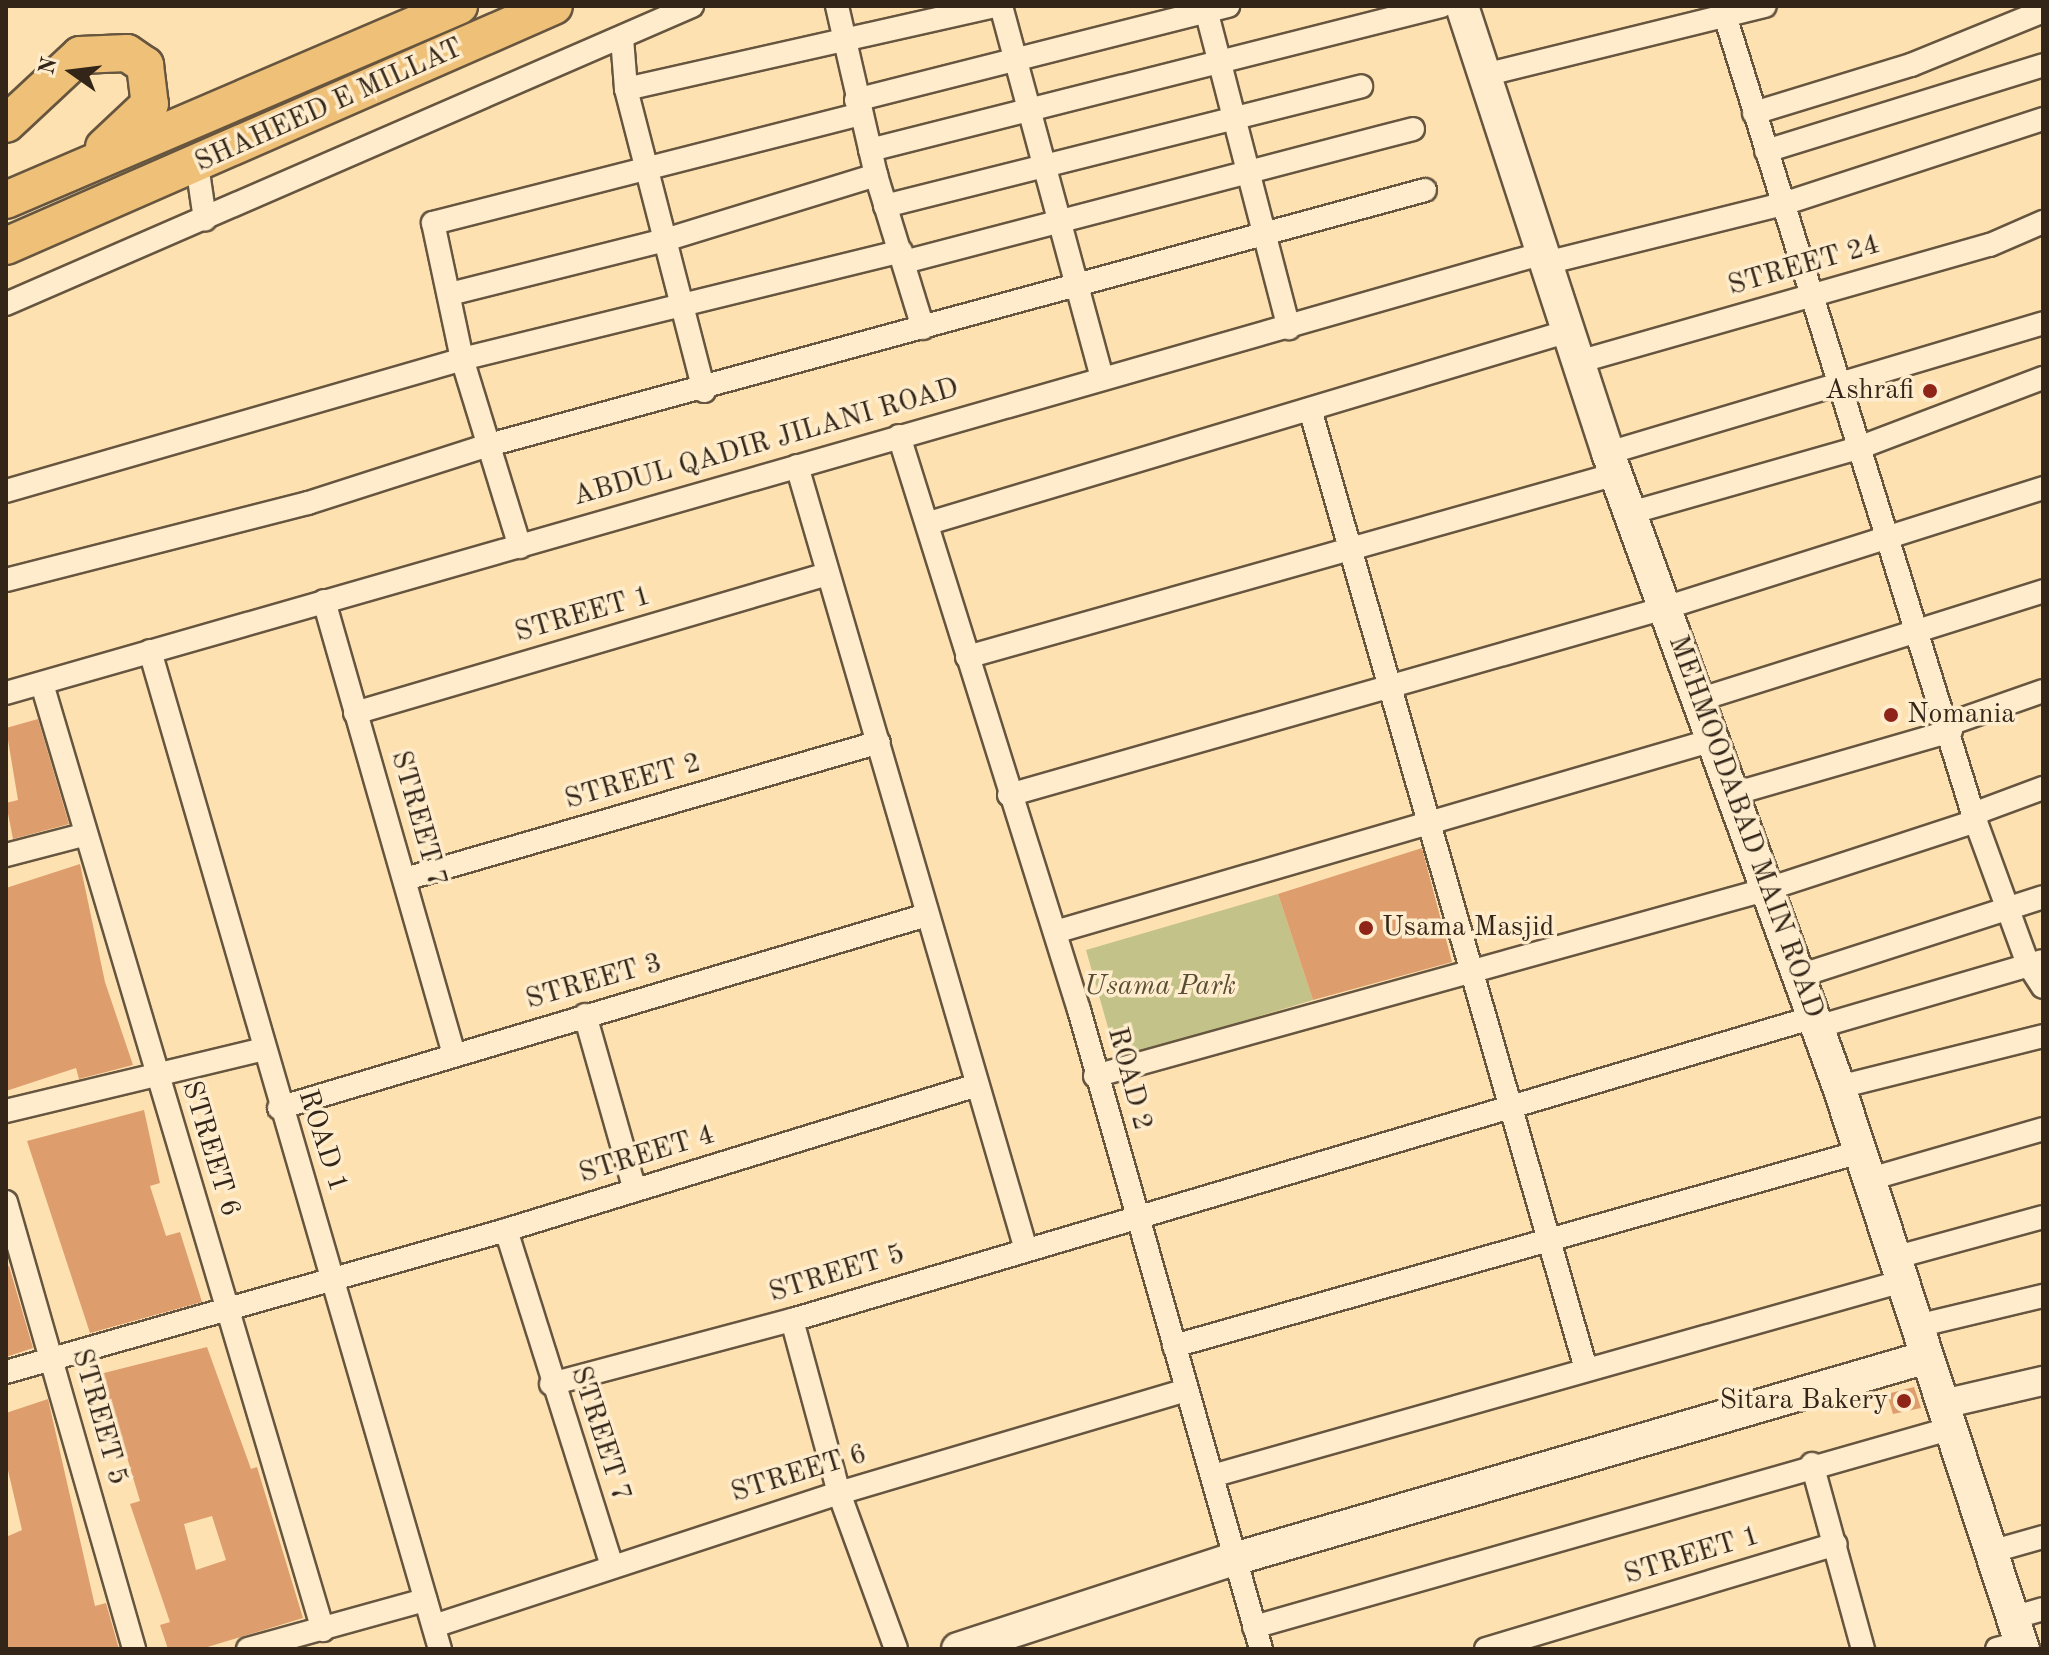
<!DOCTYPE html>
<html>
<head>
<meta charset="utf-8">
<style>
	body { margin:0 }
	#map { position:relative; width:2049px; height:1655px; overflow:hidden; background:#fee1b1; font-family:"Old Standard TT",serif }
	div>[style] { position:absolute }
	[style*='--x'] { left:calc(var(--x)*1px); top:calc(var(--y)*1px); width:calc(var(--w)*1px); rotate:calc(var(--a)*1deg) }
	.green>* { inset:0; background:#c3c289 }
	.building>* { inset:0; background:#dd9d6d }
	.roads { filter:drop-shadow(2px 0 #66553f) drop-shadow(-2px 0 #66553f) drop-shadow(0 2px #66553f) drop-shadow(0 -2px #66553f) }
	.minor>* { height:22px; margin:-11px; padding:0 11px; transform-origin:11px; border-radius:11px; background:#feeccc }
	.tertiary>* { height:28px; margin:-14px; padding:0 14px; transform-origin:14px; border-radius:14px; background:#feeccc }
	.secondary>* { height:32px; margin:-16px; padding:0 16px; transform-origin:16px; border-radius:16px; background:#feeccc }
	.primary>* { height:36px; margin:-18px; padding:0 18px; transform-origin:18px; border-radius:18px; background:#efc078 }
	.dots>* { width:22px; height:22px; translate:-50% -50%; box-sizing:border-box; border:4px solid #feeccc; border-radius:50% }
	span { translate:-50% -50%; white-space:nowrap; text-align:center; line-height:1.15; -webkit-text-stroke:7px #feeccc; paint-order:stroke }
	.street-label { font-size:28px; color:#332619 }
	.poi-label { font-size:28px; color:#332619 }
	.right { translate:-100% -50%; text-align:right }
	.left { translate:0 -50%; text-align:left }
	.park-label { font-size:28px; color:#574d35; font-style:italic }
	.frame { position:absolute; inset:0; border:8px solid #332619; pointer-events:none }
	.north { position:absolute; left:32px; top:32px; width:80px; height:80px; -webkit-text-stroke:6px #feeccc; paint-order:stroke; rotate:284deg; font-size:22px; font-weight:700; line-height:32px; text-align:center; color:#332619 }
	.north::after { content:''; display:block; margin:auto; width:28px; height:36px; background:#332619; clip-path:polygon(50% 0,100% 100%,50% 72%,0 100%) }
</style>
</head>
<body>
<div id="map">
	<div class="green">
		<i style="clip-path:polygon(1278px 894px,1313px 1000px,1117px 1059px,1086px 950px)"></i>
	</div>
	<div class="building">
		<i style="clip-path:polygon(38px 719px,69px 824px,13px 839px,6px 803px,18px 800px,6px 728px)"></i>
		<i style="clip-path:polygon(1422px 848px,1452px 962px,1313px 1000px,1278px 894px)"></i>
		<i style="clip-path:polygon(80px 864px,105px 982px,133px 1065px,79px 1079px,76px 1068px,6px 1091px,6px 888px)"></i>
		<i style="clip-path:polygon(144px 1110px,160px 1183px,150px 1186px,166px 1236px,180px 1232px,202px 1302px,90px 1333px,27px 1141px)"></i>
		<i style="clip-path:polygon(9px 1266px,33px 1348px,6px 1357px,6px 1267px)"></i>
		<i style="clip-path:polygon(evenodd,207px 1347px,251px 1469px,257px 1467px,303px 1618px,201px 1649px,168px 1649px,160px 1625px,170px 1622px,130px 1504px,140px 1501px,124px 1447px,118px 1449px,100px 1374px,207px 1347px,212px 1516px,226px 1560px,196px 1570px,184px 1524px,212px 1516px)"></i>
		<i style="clip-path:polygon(1914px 1387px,1921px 1408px,1893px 1414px,1887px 1394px)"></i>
		<i style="clip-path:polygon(48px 1399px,95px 1606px,106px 1603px,119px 1649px,6px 1649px,6px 1537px,22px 1530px,6px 1462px,6px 1413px)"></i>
	</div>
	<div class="roads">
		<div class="minor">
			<i style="--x:837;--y:6;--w:173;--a:77"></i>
			<i style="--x:876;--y:175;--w:160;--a:72.9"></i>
			<i style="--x:1001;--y:6;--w:382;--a:74.8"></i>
			<i style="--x:1205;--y:6;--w:333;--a:75.4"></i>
			<i style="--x:1722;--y:6;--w:846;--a:72.74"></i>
			<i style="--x:1973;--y:814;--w:160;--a:69.9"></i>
			<i style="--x:2028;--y:964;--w:27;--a:57"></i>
			<i style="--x:622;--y:38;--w:51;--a:85.5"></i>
			<i style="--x:626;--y:89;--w:312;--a:75.5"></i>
			<i style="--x:1484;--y:75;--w:289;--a:-13.8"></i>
			<i style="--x:626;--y:89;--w:378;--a:-12.7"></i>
			<i style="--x:856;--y:100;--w:384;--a:-14.2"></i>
			<i style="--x:1754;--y:113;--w:164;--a:-17"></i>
			<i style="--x:1911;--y:65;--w:143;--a:-22.2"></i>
			<i style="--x:870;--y:150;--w:589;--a:-14.15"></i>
			<i style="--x:1766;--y:151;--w:290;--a:-17.2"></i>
			<i style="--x:197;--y:165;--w:55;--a:81.6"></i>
			<i style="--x:885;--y:206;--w:491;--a:-14.1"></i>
			<i style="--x:904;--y:262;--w:526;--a:-14.64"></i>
			<i style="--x:1546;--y:263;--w:244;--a:-14"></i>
			<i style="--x:1783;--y:204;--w:274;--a:-18.1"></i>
			<i style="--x:450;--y:294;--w:222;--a:-14.1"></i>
			<i style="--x:665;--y:240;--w:221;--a:-17.1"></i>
			<i style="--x:6;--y:304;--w:748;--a:-23.48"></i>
			<i style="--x:1578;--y:362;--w:428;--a:-15.9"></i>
			<i style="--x:1990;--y:245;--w:58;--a:-23.5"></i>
			<i style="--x:1310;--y:409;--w:999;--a:73.96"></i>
			<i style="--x:899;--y:436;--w:602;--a:72.59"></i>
			<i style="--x:1079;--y:1010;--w:664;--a:74.1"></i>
			<i style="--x:1608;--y:453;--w:454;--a:-16.6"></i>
			<i style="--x:797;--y:466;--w:813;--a:73.71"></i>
			<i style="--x:6;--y:491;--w:475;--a:-16.1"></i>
			<i style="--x:462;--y:359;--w:452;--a:-13.8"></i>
			<i style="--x:1630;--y:513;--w:240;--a:-15.9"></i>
			<i style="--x:1861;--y:447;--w:195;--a:-20.8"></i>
			<i style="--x:929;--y:523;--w:668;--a:-16.7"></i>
			<i style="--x:520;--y:547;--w:197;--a:-107.1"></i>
			<i style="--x:462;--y:359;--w:139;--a:-102"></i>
			<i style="--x:433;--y:223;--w:442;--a:-14.3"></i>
			<i style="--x:6;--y:580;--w:312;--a:-14.3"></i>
			<i style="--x:308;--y:503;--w:190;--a:-17.8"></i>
			<i style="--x:489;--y:445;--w:970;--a:-15.24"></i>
			<i style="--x:324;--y:601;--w:471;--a:74"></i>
			<i style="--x:150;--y:651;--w:1039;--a:73.8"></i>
			<i style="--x:967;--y:657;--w:674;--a:-15.75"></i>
			<i style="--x:42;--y:684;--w:987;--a:73.46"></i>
			<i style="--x:6;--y:693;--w:1599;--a:-15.97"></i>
			<i style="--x:1698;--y:700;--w:362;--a:-17.5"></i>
			<i style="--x:355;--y:713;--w:492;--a:-16.4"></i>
			<i style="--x:1949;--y:724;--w:100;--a:-19.3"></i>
			<i style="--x:1733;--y:794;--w:227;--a:-16.1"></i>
			<i style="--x:1009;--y:795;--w:682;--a:-15.91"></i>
			<i style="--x:1665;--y:608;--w:397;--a:-17.6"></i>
			<i style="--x:1973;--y:814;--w:75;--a:-20.4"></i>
			<i style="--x:6;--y:855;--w:80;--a:-14.6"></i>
			<i style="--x:405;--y:879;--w:493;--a:-16.1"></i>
			<i style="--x:1055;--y:932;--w:685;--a:-16.27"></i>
			<i style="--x:1799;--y:976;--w:256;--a:-17.9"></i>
			<i style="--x:585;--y:1015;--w:182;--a:74.1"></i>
			<i style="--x:1817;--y:1027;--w:234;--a:-16.3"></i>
			<i style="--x:1095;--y:1076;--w:698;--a:-15.53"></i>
			<i style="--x:1768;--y:889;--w:219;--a:-18.1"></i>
			<i style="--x:1839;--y:1087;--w:210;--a:-14"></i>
			<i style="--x:279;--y:1108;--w:676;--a:-16.59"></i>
			<i style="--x:6;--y:1111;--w:262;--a:-13.5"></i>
			<i style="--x:1870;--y:1179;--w:180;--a:-16.1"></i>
			<i style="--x:6;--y:1202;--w:465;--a:74"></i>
			<i style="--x:506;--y:1230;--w:350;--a:72.5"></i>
			<i style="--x:1897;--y:1257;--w:151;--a:-15.3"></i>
			<i style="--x:792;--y:1320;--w:179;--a:74.8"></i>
			<i style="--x:839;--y:1493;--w:166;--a:69.9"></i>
			<i style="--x:1917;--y:1326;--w:130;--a:-13.4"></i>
			<i style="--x:1174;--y:1346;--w:713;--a:-15.79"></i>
			<i style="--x:6;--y:1372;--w:520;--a:-15.85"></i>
			<i style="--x:506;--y:1230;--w:492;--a:-17.1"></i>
			<i style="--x:551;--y:1384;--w:249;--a:-14.9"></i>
			<i style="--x:792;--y:1320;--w:1066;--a:-16.51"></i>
			<i style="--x:1812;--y:1464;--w:192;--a:74.6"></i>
			<i style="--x:1212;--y:1476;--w:718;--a:-15.76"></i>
			<i style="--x:1990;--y:1552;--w:55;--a:-15.8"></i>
			<i style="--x:2012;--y:1618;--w:32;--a:-16"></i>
			<i style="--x:434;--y:1626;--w:426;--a:-18.2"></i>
			<i style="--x:839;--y:1493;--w:362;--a:-16.5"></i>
			<i style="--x:1254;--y:1627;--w:723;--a:-15.9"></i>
			<i style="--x:248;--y:1649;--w:184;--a:-15.5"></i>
			<i style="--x:1486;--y:1649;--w:365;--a:-16.7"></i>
			<i style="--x:1997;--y:1649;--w:24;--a:-15"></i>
		</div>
		<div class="tertiary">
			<i style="--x:1943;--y:1404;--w:103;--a:-13"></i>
		</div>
		<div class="secondary">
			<i style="--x:1462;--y:6;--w:470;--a:71.9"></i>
			<i style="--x:1608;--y:453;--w:675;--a:69.98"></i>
			<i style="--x:1839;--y:1087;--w:591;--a:71.87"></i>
			<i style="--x:958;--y:1649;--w:290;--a:-18.1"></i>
			<i style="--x:1234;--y:1559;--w:722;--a:-16.25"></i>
		</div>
		<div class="primary">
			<i style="--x:6;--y:124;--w:101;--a:-43"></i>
			<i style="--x:80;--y:55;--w:47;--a:-2.4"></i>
			<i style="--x:127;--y:53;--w:22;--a:34"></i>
			<i style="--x:145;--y:65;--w:39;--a:83"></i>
			<i style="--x:150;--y:104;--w:63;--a:136.9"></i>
			<i style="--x:6;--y:200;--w:493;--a:-23.2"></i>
			<i style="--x:6;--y:246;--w:598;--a:-23.65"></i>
		</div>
	</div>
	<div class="dots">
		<i style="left:1930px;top:391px;background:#8f2418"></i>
		<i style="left:1891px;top:715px;background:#8f2418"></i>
		<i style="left:1366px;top:928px;background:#8f2418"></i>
		<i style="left:1904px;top:1401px;background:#8f2418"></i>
	</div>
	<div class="street-label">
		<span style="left:329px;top:106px;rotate:-24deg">SHAHEED E MILLAT</span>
		<span style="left:1804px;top:266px;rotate:-16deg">STREET 24</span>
		<span style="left:766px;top:443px;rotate:-16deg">ABDUL QADIR JILANI ROAD</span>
		<span style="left:583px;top:615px;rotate:-16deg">STREET 1</span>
		<span style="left:633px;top:782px;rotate:-16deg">STREET 2</span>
		<span style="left:418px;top:819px;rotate:74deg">STREET 7</span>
		<span style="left:1745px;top:827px;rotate:70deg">MEHMOODABAD MAIN ROAD</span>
		<span style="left:594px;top:982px;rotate:-16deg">STREET 3</span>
		<span style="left:1129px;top:1079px;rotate:75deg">ROAD 2</span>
		<span style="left:322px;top:1141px;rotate:72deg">ROAD 1</span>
		<span style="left:210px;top:1149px;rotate:73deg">STREET 6</span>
		<span style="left:647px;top:1155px;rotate:-17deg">STREET 4</span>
		<span style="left:837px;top:1274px;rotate:-17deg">STREET 5</span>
		<span style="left:99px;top:1417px;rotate:74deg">STREET 5</span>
		<span style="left:600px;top:1434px;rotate:72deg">STREET 7</span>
		<span style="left:799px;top:1474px;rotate:-17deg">STREET 6</span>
		<span style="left:1692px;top:1556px;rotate:-17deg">STREET 1</span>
	</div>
	<div class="poi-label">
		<span class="right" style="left:1914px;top:391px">Ashrafi</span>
		<span class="left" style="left:1907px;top:715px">Nomania</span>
		<span class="left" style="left:1382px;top:928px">Usama Masjid</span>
		<span class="right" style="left:1888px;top:1401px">Sitara Bakery</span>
	</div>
	<div class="park-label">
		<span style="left:1160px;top:987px">Usama Park</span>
	</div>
	<div class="frame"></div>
	<div class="north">N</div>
</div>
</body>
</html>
